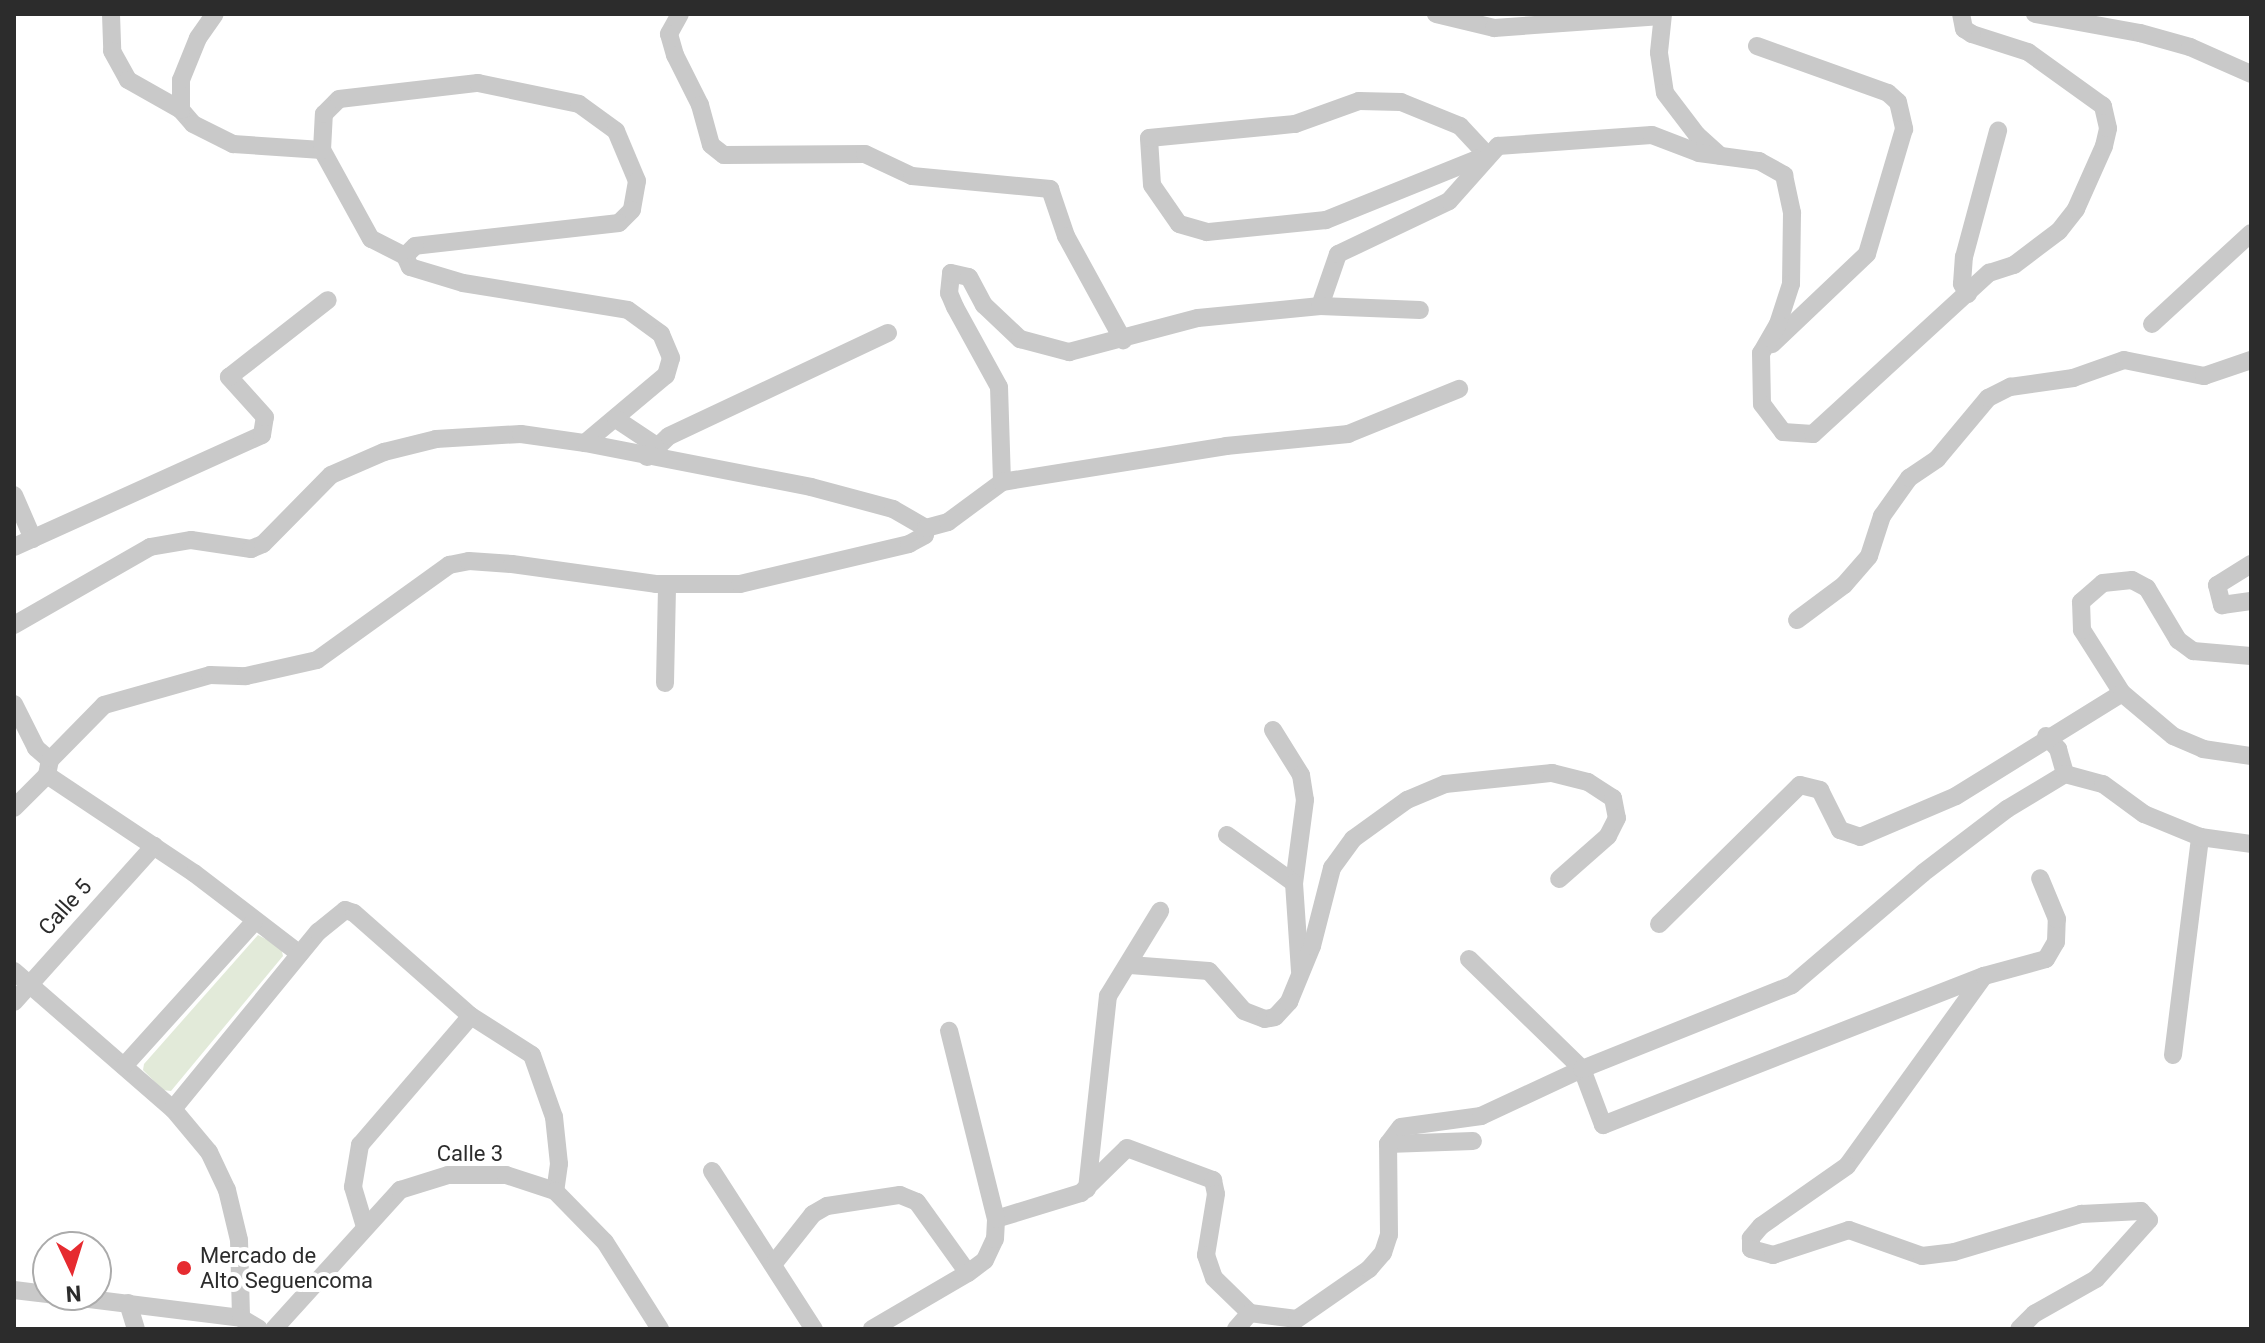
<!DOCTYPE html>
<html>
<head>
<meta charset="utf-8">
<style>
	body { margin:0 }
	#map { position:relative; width:2265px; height:1343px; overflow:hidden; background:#fff; font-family:Roboto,sans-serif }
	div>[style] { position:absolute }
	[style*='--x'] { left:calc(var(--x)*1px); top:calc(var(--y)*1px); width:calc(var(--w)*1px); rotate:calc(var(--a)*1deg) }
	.green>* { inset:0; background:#e2ead9 }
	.street>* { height:18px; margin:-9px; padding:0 9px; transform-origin:9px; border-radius:9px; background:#c9c9c9 }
	.dots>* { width:22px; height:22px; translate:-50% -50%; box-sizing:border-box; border:4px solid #fff; border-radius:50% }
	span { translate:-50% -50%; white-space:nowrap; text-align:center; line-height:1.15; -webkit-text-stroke:8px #fff; paint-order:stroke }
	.street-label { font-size:22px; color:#2c2c2c }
	.poi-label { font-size:22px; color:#2c2c2c }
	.left { translate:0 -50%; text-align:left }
	.frame { position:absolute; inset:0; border:16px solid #2c2c2c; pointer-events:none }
	.north { position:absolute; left:32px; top:1231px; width:80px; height:80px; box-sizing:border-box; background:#fff; border:2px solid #ababab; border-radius:50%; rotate:176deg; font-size:22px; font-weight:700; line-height:32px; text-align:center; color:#2c2c2c }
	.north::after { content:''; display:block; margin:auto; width:28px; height:36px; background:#e62b30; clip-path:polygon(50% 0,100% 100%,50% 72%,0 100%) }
</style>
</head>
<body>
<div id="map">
	<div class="green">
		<i style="clip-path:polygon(258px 935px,281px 947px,283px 956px,171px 1091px,163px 1090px,143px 1070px,144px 1064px)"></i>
	</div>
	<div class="street">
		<i style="--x:111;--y:14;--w:37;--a:88"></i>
		<i style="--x:112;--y:51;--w:33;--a:61"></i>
		<i style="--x:128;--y:80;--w:61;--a:29.5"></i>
		<i style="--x:181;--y:110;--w:18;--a:49"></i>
		<i style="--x:193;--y:124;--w:45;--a:26.6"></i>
		<i style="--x:233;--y:144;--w:89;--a:3.9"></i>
		<i style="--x:680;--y:14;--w:23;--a:119"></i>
		<i style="--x:669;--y:34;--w:22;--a:74"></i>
		<i style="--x:675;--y:55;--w:56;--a:63.4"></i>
		<i style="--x:700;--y:105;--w:41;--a:74.6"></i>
		<i style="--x:711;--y:145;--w:16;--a:38"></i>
		<i style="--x:724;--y:155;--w:141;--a:-0.4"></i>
		<i style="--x:865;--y:154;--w:52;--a:25.1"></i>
		<i style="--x:912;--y:176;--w:139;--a:5.4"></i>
		<i style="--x:1050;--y:189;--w:50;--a:71.2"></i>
		<i style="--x:1066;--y:236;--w:119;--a:61.3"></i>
		<i style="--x:1436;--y:14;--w:60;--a:13.6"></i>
		<i style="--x:1494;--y:28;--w:168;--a:-4.1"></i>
		<i style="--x:1663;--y:14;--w:39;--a:96"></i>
		<i style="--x:1659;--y:53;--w:40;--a:81.5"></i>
		<i style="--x:1665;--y:93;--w:53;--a:52.7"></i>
		<i style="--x:1697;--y:135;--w:31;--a:42"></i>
		<i style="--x:2035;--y:14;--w:107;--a:10.3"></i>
		<i style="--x:2140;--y:33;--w:52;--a:15.6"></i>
		<i style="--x:2190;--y:47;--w:67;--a:23.9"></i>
		<i style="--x:1757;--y:46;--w:139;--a:19.7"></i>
		<i style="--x:1888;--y:93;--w:13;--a:42"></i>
		<i style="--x:1898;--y:102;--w:28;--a:77"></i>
		<i style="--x:1904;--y:129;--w:130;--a:106.5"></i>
		<i style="--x:1867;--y:254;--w:131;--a:136.5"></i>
		<i style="--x:1359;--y:101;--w:42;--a:1.4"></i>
		<i style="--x:1401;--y:102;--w:64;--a:22.1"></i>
		<i style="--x:1460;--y:126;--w:40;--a:47"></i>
		<i style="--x:1487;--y:155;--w:174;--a:158"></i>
		<i style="--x:1326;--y:220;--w:120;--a:174.2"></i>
		<i style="--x:1207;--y:232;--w:29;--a:-164"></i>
		<i style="--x:1179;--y:224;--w:47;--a:-124.7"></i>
		<i style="--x:1152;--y:185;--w:47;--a:-93.7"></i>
		<i style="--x:1149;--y:138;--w:147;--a:-5.5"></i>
		<i style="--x:1295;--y:124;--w:68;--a:-19.8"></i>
		<i style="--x:181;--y:110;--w:30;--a:-90"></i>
		<i style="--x:181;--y:80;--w:45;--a:-68"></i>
		<i style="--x:198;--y:38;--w:29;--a:-55"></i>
		<i style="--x:405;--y:256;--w:38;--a:-153"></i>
		<i style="--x:371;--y:239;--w:102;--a:-118.8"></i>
		<i style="--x:322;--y:150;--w:36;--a:-87"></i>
		<i style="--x:324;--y:114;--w:21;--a:-45"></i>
		<i style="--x:339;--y:99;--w:140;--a:-6.6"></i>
		<i style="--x:478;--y:83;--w:103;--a:11.7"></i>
		<i style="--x:579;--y:104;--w:46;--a:36.1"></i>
		<i style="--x:616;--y:131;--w:54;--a:67.2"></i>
		<i style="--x:637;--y:181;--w:29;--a:100"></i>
		<i style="--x:632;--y:210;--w:18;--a:135"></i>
		<i style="--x:619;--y:223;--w:205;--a:173.6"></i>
		<i style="--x:415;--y:246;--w:14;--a:135"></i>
		<i style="--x:405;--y:256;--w:12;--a:66"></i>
		<i style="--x:410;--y:267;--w:55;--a:16.8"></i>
		<i style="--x:463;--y:283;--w:167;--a:9.3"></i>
		<i style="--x:628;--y:310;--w:41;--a:36"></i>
		<i style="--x:661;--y:334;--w:26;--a:67"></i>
		<i style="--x:671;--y:358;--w:18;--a:106"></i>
		<i style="--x:666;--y:375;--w:106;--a:140"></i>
		<i style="--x:1968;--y:294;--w:12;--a:-121"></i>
		<i style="--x:1962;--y:284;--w:27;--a:-86"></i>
		<i style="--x:1964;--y:257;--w:131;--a:-74.9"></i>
		<i style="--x:1320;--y:306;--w:55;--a:-70.9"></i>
		<i style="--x:1338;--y:254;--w:123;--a:-25.5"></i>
		<i style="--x:1449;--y:201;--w:74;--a:-48.3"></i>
		<i style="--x:1498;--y:146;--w:154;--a:-4.1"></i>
		<i style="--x:1652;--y:135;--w:50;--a:21"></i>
		<i style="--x:1699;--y:153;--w:61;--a:7.6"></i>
		<i style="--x:1759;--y:161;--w:29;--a:29"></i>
		<i style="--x:1784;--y:175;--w:39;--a:78"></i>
		<i style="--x:1792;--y:213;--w:71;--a:90.8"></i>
		<i style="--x:1791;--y:284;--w:42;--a:108"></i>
		<i style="--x:1778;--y:324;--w:34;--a:120"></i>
		<i style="--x:1761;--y:353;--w:51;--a:88.9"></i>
		<i style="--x:1762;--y:404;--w:35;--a:53"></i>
		<i style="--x:1783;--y:432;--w:30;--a:4"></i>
		<i style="--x:1813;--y:434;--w:239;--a:-42.5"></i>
		<i style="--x:1989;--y:273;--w:26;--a:-18"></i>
		<i style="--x:2014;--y:265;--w:56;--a:-37.1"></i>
		<i style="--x:2059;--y:231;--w:28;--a:-52"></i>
		<i style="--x:2076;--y:209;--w:69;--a:-66"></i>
		<i style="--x:2104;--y:146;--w:18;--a:-77"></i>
		<i style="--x:2108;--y:128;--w:23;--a:-103"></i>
		<i style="--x:2103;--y:106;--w:92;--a:-144.2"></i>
		<i style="--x:2028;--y:52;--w:59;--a:-162.2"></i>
		<i style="--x:1972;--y:34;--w:9;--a:-148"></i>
		<i style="--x:1964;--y:29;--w:15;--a:-101"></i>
		<i style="--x:2152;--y:324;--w:134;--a:-42.6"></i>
		<i style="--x:616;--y:419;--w:47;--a:33.7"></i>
		<i style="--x:647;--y:457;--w:30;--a:-44"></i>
		<i style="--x:669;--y:436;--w:242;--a:-25.2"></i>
		<i style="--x:1002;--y:482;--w:95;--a:-91.8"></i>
		<i style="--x:999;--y:387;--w:91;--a:-118.8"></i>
		<i style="--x:955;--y:307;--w:15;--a:-113"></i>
		<i style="--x:949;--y:293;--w:20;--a:-84"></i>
		<i style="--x:951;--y:273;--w:18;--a:13"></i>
		<i style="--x:969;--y:277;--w:32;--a:62"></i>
		<i style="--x:984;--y:305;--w:50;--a:43.4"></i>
		<i style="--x:1020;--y:339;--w:51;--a:14.9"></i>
		<i style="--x:1069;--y:352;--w:133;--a:-14.8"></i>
		<i style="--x:1198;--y:318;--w:123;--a:-5.6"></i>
		<i style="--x:1320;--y:306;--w:100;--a:2.3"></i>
		<i style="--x:14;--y:495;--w:48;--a:66.6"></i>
		<i style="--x:14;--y:547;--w:272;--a:-24.3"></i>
		<i style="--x:262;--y:435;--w:18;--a:-81"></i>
		<i style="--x:265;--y:417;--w:54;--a:-132"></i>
		<i style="--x:229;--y:377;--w:125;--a:-37.9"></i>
		<i style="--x:2251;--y:564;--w:40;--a:148"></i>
		<i style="--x:2217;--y:585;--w:21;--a:76"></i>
		<i style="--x:2222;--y:605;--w:29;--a:-8"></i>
		<i style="--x:1797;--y:620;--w:59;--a:-36.7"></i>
		<i style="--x:1844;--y:585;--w:38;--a:-49"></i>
		<i style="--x:1869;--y:556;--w:42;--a:-72"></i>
		<i style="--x:1882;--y:516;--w:47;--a:-54.6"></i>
		<i style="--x:1909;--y:478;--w:34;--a:-34"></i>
		<i style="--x:1937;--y:459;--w:80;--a:-50.1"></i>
		<i style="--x:1988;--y:398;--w:25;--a:-27"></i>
		<i style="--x:2010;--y:387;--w:64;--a:-8.1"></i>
		<i style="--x:2073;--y:378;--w:54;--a:-19.4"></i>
		<i style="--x:2124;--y:360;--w:82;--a:11.3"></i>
		<i style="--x:2204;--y:376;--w:50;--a:-18.8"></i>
		<i style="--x:14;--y:625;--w:157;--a:-29.8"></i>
		<i style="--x:150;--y:547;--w:42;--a:-9.7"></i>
		<i style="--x:191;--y:540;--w:61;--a:8.5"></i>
		<i style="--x:251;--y:549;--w:13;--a:-23"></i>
		<i style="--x:263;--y:544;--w:97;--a:-45.4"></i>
		<i style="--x:331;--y:475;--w:58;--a:-23.5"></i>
		<i style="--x:384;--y:452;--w:54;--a:-14"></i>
		<i style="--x:436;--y:439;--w:85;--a:-3.4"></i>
		<i style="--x:521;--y:434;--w:65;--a:8"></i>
		<i style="--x:585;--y:443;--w:230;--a:11"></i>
		<i style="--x:811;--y:487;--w:85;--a:15"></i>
		<i style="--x:893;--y:509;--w:38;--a:30"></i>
		<i style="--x:665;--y:683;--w:98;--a:-88.8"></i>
		<i style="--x:2122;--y:693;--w:75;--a:-122.4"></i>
		<i style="--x:2082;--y:630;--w:28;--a:-92"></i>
		<i style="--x:2081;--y:602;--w:29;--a:-41"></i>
		<i style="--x:2103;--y:583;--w:29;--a:-6"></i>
		<i style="--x:2132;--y:580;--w:17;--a:28"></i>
		<i style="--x:2147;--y:588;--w:61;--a:59.2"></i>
		<i style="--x:2178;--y:640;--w:19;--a:36"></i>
		<i style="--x:2193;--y:651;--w:58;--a:4.9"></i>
		<i style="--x:14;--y:704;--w:49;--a:63.4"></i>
		<i style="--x:36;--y:748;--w:18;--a:41"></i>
		<i style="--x:1273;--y:730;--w:53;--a:58.1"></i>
		<i style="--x:1301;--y:775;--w:25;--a:81"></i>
		<i style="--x:1305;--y:800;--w:84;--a:97.5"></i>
		<i style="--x:2046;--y:736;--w:18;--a:47"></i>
		<i style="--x:2058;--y:749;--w:26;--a:74"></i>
		<i style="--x:47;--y:775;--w:15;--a:-79"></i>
		<i style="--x:50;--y:760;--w:77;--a:-45.5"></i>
		<i style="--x:104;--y:705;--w:110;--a:-15.8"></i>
		<i style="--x:210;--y:675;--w:36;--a:2"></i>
		<i style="--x:246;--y:676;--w:73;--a:-12.7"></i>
		<i style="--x:317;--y:660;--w:163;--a:-35.7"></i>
		<i style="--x:449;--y:565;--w:20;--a:-11"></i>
		<i style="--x:469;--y:561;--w:43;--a:4"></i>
		<i style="--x:512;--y:564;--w:145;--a:7.9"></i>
		<i style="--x:656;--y:584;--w:84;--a:0"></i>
		<i style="--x:740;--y:584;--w:174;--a:-13.3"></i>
		<i style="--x:909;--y:544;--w:18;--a:-29"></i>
		<i style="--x:925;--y:535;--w:7;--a:-82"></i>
		<i style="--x:926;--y:528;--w:23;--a:-15"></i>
		<i style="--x:948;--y:522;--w:67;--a:-36.5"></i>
		<i style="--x:1002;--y:482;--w:227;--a:-9.1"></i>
		<i style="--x:1226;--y:446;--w:123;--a:-5.6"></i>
		<i style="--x:1348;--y:434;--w:120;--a:-22.1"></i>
		<i style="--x:47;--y:775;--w:177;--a:33.7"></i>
		<i style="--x:194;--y:873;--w:133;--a:37.4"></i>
		<i style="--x:14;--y:808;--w:47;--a:-45"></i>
		<i style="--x:1227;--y:835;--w:82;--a:35.6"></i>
		<i style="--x:1294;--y:883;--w:88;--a:86.1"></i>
		<i style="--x:1659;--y:924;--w:198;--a:-44.6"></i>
		<i style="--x:1800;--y:785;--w:21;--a:14"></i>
		<i style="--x:1820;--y:790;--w:45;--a:63.4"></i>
		<i style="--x:1840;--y:830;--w:21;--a:19"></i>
		<i style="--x:1860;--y:837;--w:104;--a:-23.1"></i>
		<i style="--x:1956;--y:796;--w:195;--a:-31.8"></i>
		<i style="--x:2122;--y:693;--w:67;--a:40.1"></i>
		<i style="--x:2173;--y:736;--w:33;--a:23"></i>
		<i style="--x:2203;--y:749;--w:49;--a:8.3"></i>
		<i style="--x:1469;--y:959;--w:158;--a:44.2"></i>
		<i style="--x:1582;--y:1069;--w:60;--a:69.4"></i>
		<i style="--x:1603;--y:1125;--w:409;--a:-21.4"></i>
		<i style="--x:1984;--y:976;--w:234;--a:125.8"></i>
		<i style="--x:1847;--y:1166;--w:105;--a:145.1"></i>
		<i style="--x:1761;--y:1226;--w:16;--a:130"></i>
		<i style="--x:1751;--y:1238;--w:11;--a:90"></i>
		<i style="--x:1751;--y:1249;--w:23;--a:15"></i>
		<i style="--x:1773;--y:1255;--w:80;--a:-18.2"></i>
		<i style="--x:1849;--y:1230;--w:77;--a:19.6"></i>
		<i style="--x:1922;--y:1256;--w:32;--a:-7"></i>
		<i style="--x:1954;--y:1252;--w:133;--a:-16.7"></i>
		<i style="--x:2081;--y:1214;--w:60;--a:-2.9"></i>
		<i style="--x:2141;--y:1211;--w:12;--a:48"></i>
		<i style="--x:2149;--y:1220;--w:79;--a:131.9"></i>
		<i style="--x:2096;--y:1279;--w:71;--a:150.6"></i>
		<i style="--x:2034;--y:1314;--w:21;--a:135"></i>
		<i style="--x:1130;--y:965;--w:79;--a:4.3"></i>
		<i style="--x:1209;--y:971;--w:53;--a:48.8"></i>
		<i style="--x:1244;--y:1011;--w:22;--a:21"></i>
		<i style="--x:1265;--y:1019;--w:10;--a:-11"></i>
		<i style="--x:1275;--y:1017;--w:21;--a:-47"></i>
		<i style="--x:1289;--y:1002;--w:61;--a:-67.7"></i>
		<i style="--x:1312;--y:946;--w:81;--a:-75.6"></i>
		<i style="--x:1332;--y:868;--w:36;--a:-54"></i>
		<i style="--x:1353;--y:839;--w:67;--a:-35.8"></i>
		<i style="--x:1407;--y:800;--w:41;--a:-22.8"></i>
		<i style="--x:1445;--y:784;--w:108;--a:-5.9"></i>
		<i style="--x:1552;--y:773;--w:37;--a:14"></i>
		<i style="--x:1588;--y:782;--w:30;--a:33"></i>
		<i style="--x:1613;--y:798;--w:20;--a:79"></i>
		<i style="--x:1617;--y:818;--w:20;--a:117"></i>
		<i style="--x:1608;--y:836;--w:65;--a:138.7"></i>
		<i style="--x:14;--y:971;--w:211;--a:41"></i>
		<i style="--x:173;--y:1109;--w:56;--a:50.1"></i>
		<i style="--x:209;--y:1152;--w:42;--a:64.7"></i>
		<i style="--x:227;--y:1190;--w:51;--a:76.5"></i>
		<i style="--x:239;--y:1240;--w:78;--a:88.5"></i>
		<i style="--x:1984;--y:976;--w:64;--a:-15.3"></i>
		<i style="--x:2046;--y:959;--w:20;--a:-60"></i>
		<i style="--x:2056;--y:942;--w:23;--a:-88"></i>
		<i style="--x:2057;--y:919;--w:44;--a:-112.5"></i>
		<i style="--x:14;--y:1002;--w:210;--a:-48.1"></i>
		<i style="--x:2173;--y:1055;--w:220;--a:-82.9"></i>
		<i style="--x:124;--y:1066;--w:194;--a:-47.9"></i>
		<i style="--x:173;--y:1109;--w:229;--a:-50.7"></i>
		<i style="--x:318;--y:932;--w:35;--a:-39"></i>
		<i style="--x:345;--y:910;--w:9;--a:18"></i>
		<i style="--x:354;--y:913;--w:156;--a:41.4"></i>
		<i style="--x:471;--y:1016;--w:72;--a:32.6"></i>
		<i style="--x:532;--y:1055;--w:66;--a:70.5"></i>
		<i style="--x:554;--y:1117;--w:47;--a:83.9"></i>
		<i style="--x:559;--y:1164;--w:27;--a:98"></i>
		<i style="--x:1388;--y:1144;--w:85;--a:-2"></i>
		<i style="--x:712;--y:1171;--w:188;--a:57.2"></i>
		<i style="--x:1087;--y:1189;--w:194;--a:-83.8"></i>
		<i style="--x:1108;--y:996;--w:100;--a:-58.5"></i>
		<i style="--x:996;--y:1219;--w:89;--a:-17"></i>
		<i style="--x:1081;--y:1193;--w:64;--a:-44.4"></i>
		<i style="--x:1127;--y:1148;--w:92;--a:20.4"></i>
		<i style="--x:1213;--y:1180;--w:14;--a:78"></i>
		<i style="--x:1216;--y:1194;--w:62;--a:99.3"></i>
		<i style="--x:1206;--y:1255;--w:24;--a:71"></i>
		<i style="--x:1214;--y:1278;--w:50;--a:44.2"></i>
		<i style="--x:1250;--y:1313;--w:47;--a:7.3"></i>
		<i style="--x:1297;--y:1319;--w:88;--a:-34.8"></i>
		<i style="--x:1369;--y:1269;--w:21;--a:-49"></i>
		<i style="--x:1383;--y:1253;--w:19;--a:-72"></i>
		<i style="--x:1389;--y:1235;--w:91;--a:-90.6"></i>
		<i style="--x:1388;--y:1144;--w:21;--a:-53"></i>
		<i style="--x:1401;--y:1127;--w:81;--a:-7.8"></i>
		<i style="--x:1481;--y:1116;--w:111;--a:-25"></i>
		<i style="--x:1582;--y:1069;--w:226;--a:-21.8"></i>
		<i style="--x:1792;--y:985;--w:172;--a:-40.5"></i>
		<i style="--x:1923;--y:873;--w:106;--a:-37.3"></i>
		<i style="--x:2007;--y:809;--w:68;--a:-31.1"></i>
		<i style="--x:2065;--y:774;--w:39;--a:15"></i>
		<i style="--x:2103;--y:784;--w:51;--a:36.2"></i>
		<i style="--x:2144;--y:814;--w:61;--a:22.3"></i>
		<i style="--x:2200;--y:837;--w:51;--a:7.8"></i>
		<i style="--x:365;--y:1227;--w:42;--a:-106.7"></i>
		<i style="--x:353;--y:1187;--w:43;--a:-80.5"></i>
		<i style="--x:360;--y:1145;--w:170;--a:-49.3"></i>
		<i style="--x:775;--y:1262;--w:61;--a:-51.6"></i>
		<i style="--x:813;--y:1214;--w:16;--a:-30"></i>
		<i style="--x:827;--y:1206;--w:74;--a:-8.6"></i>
		<i style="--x:900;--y:1195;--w:18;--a:22"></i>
		<i style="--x:917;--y:1202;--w:87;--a:54.3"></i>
		<i style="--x:14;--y:1290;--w:34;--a:7"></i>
		<i style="--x:57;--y:1295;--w:185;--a:7.1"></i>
		<i style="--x:241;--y:1318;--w:21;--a:31"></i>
		<i style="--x:128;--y:1303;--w:27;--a:73"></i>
		<i style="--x:274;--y:1329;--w:188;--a:-47.8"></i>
		<i style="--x:400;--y:1190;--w:50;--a:-17.4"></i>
		<i style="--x:448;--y:1175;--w:58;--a:0"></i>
		<i style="--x:506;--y:1175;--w:52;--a:18.1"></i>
		<i style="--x:555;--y:1191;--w:71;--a:45.6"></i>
		<i style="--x:605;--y:1242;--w:103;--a:57.7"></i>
		<i style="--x:872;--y:1329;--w:111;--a:-30.3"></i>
		<i style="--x:968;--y:1273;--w:21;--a:-37"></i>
		<i style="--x:985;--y:1260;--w:23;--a:-65"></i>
		<i style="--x:995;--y:1239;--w:20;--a:-87"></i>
		<i style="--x:996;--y:1219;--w:194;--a:-104"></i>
		<i style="--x:1236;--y:1329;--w:21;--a:-49"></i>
	</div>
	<div class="dots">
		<i style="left:184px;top:1268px;background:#e62b30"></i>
	</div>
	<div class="street-label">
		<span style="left:65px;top:907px;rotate:-48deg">Calle 5</span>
		<span style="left:470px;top:1154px">Calle 3</span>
	</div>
	<div class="poi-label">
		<span class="left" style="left:200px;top:1268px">Mercado de<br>Alto Seguencoma</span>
	</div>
	<div class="frame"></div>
	<div class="north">N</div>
</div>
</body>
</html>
